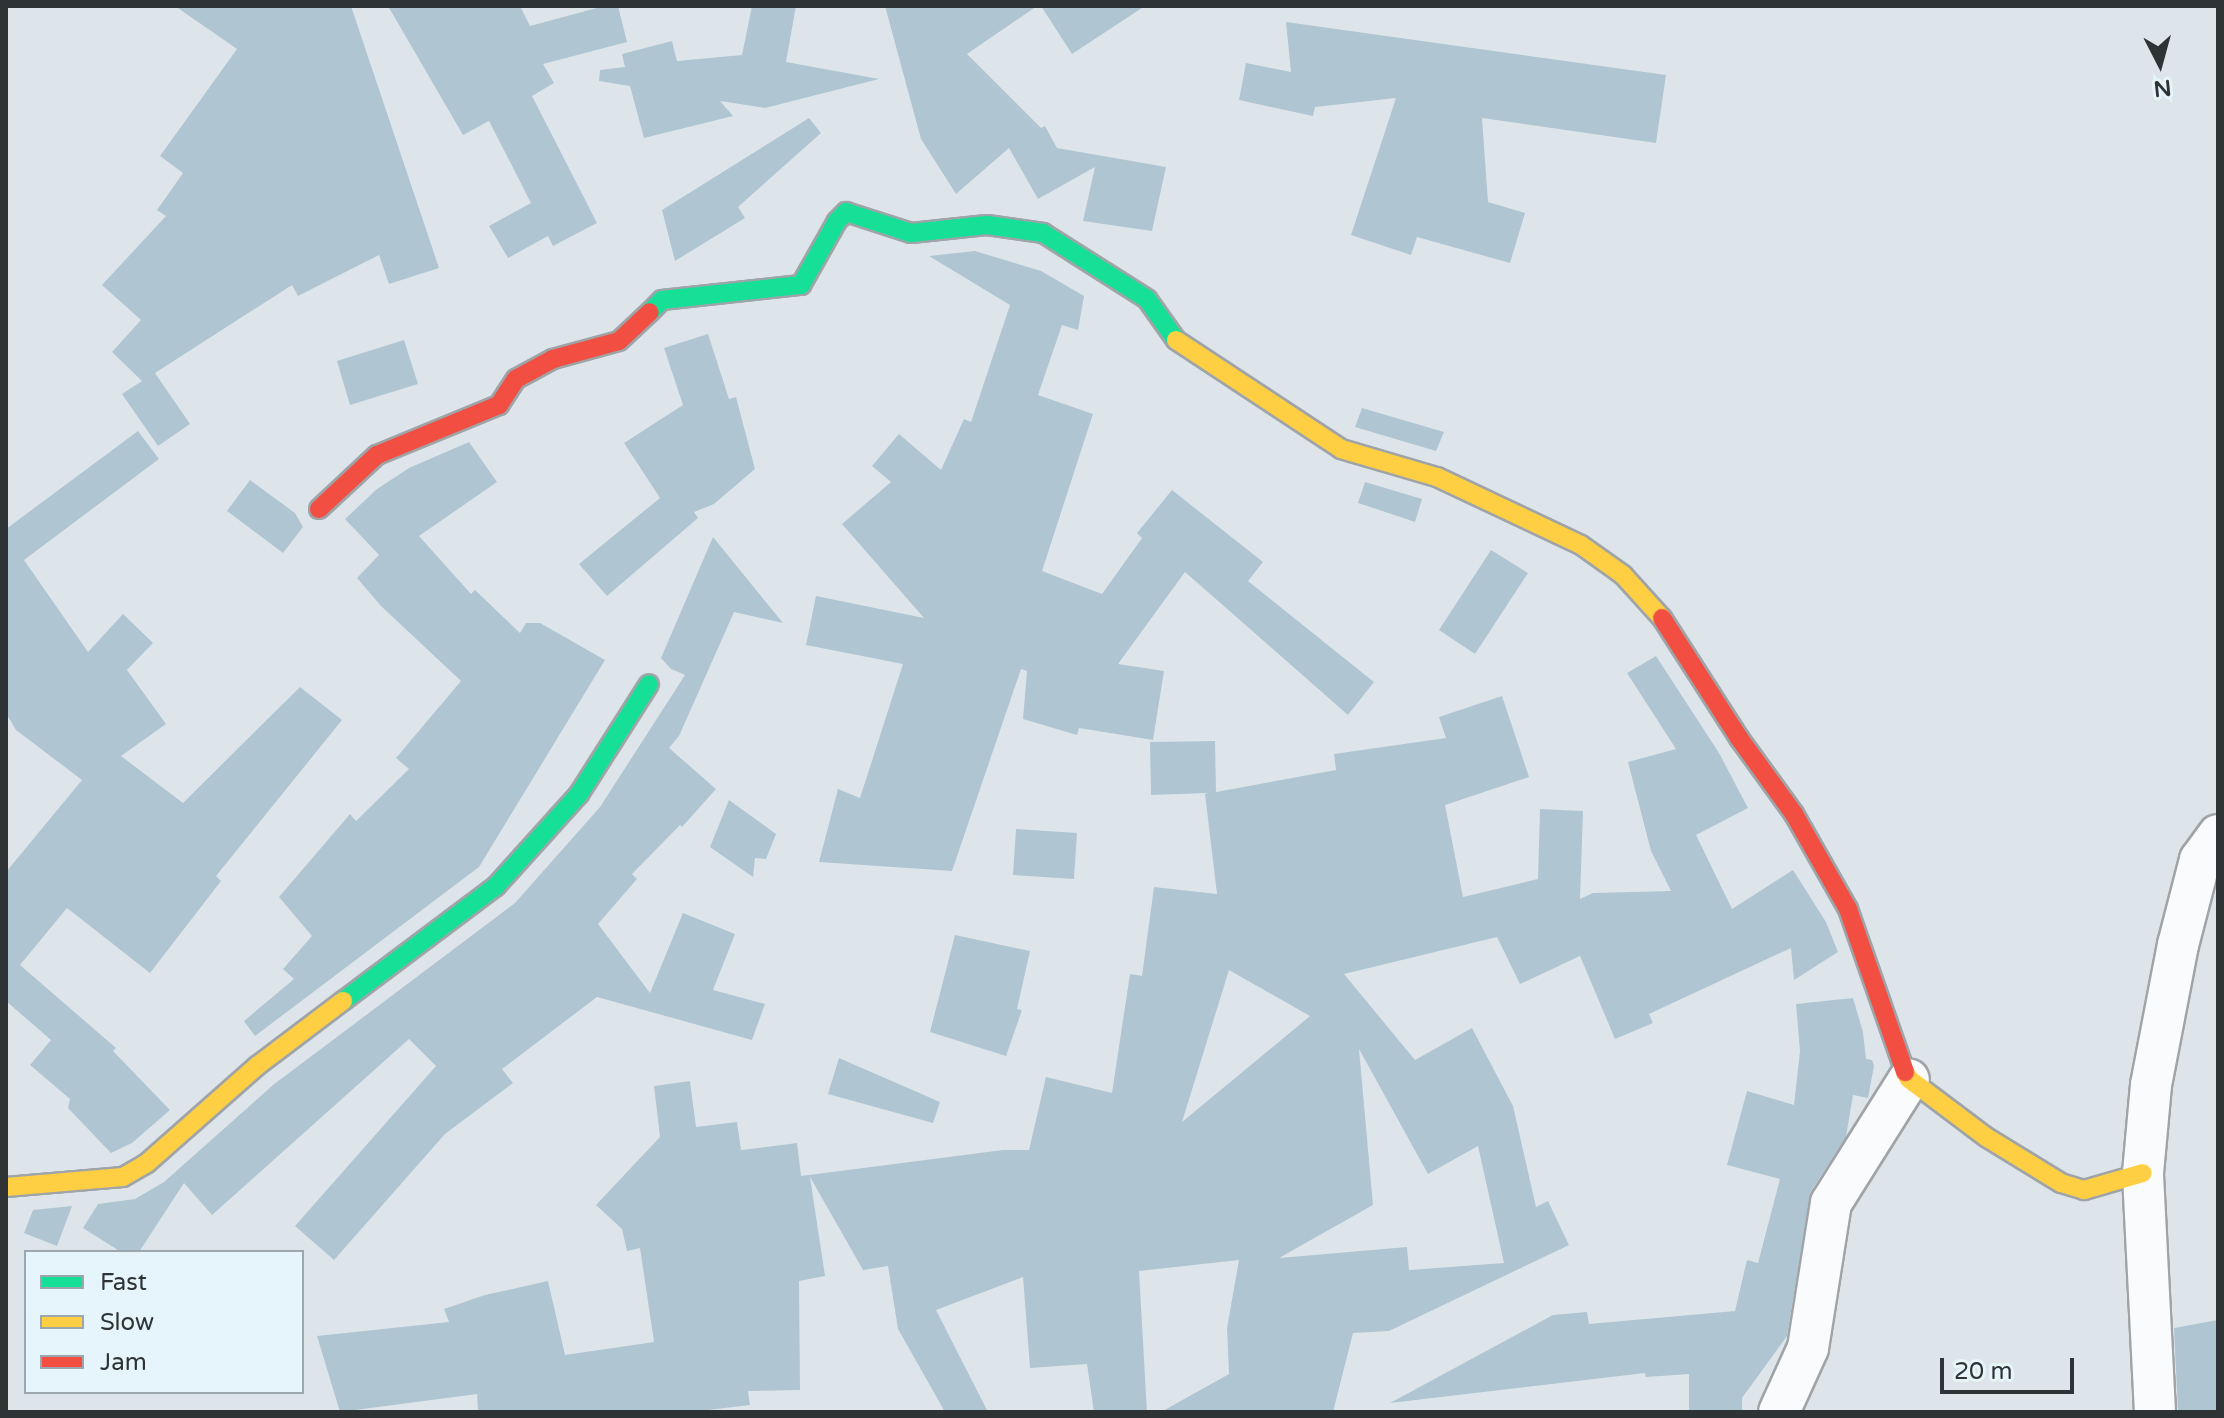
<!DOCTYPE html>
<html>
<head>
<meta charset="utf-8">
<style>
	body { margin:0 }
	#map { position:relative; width:2224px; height:1418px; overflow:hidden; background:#dee5ea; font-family:"Varela Round",sans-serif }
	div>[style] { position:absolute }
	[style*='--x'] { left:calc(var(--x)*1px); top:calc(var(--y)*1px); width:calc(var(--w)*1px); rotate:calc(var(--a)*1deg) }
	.building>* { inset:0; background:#afc6d2 }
	.roads { filter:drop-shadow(2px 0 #9fa4a8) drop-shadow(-2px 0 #9fa4a8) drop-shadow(0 2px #9fa4a8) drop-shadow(0 -2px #9fa4a8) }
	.street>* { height:40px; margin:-20px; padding:0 20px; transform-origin:20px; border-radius:20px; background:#fafbfc }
	.fast>* { height:18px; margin:-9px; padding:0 9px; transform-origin:9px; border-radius:9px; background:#16e098 }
	.slow>* { height:18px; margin:-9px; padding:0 9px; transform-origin:9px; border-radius:9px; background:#ffcf43 }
	.jam>* { height:18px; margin:-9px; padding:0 9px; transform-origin:9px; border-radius:9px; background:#f24e42 }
	span { translate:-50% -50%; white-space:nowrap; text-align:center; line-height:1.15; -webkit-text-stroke:6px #e6f4fc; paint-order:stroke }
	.frame { position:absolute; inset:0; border:8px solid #2e3336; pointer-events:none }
	.legend { position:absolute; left:24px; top:1250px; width:280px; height:144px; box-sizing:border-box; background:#e6f4fc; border:2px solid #9ca7ad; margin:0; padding:10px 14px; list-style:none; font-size:24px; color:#2e3336 }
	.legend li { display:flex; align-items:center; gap:16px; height:40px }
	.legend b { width:40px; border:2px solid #9ca7ad }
	.north { position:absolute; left:2120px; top:24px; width:80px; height:80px; -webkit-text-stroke:6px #e6f4fc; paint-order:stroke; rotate:174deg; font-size:22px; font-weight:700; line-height:32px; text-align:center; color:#2e3336 }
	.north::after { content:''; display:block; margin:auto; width:28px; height:36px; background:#2e3336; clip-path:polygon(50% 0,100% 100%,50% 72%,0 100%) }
	.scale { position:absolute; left:1940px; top:1358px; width:134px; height:36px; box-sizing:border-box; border:4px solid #2e3336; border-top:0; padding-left:10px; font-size:24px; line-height:28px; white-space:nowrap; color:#2e3336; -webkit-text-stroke:6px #e6f4fc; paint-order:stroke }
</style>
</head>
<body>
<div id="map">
	<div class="building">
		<i style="clip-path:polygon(175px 6px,351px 6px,439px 268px,389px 284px,379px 255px,298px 296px,292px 285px,155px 373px,190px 424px,158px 446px,122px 394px,142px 381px,112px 352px,141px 320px,102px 285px,166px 216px,157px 210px,183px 173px,160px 156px,237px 49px)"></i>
		<i style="clip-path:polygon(388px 6px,520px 6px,530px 26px,604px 6px,618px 6px,627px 42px,543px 64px,554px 83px,532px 96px,597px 223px,553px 246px,548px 236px,508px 258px,489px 226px,531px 203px,489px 121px,463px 135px)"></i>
		<i style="clip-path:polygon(752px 6px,796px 6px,786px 62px,879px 79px,765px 108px,720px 101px,733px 116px,644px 138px,630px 86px,599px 81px,600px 70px,625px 67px,622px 54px,672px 41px,677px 61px,742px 55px)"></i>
		<i style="clip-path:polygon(885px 6px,1037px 6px,967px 54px,1041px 128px,1045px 126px,1057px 148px,1166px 167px,1152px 231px,1083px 221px,1095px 167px,1038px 199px,1009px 148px,956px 194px,921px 139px)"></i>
		<i style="clip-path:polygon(1041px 6px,1145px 6px,1072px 54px)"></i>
		<i style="clip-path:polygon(1286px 22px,1666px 75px,1656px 143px,1482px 118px,1488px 202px,1525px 213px,1510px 263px,1417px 237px,1411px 255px,1351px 235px,1396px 98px,1315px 107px,1313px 116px,1239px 100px,1246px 63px,1291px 72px)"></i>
		<i style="clip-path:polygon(809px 118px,821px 133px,738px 207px,745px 218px,675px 261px,662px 210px)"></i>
		<i style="clip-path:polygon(975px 251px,1041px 271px,1084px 296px,1078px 330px,1062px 325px,1038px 395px,1093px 414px,1042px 571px,1102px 594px,1142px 538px,1137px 533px,1172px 490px,1263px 562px,1248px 581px,1374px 682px,1348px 715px,1185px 572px,1118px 664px,1164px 671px,1153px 740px,1079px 728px,1077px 735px,1023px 719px,1027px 671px,1021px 669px,952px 871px,819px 862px,838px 789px,860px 798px,903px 664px,806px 645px,816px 596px,924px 618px,842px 524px,891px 482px,872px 466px,899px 434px,941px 470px,964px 419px,971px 422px,1010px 305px,929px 256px)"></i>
		<i style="clip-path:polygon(708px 334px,729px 399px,736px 397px,755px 469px,714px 504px,694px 512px,698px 518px,607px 596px,579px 564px,660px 498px,624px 443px,683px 405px,664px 348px)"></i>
		<i style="clip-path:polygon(404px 340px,418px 384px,350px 405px,337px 361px)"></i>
		<i style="clip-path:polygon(1362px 408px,1444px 432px,1436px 451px,1355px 427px)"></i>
		<i style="clip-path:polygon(138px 431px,159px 459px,24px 560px,88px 652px,123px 614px,153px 643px,127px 670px,166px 724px,121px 756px,183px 803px,300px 687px,342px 720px,216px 876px,221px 881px,150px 973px,67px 908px,20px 965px,116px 1048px,113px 1051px,170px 1110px,132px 1143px,111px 1153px,68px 1108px,70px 1099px,30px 1065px,51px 1040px,6px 1001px,6px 872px,82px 780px,16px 730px,6px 713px,6px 529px)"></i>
		<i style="clip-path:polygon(469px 442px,497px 482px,419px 536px,471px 594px,475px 590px,520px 633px,526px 623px,540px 623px,605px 660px,479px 867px,255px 1036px,244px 1021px,294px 979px,283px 969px,312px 936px,279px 897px,350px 814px,356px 821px,409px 769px,396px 758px,461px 681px,381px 606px,357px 578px,379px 555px,345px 519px,377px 489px,409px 468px)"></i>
		<i style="clip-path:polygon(250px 480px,295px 513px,303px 527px,283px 553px,227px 511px)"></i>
		<i style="clip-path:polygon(1365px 482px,1422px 499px,1415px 522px,1358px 503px)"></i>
		<i style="clip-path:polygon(713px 537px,783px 623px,734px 612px,679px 736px,669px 748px,716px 789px,682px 827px,680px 825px,632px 874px,637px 879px,598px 924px,650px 993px,683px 913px,735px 934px,713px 990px,765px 1004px,752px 1040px,597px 997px,502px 1069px,513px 1083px,445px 1134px,334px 1260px,295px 1226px,436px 1066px,409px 1039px,212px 1215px,184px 1183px,139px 1252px,121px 1252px,83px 1228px,98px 1204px,135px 1199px,164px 1182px,273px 1085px,515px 903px,600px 807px,685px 675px,671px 669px,661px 658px)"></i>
		<i style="clip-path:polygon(1491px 550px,1528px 573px,1475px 654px,1439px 630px)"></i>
		<i style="clip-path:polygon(evenodd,1656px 656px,1719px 753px,1748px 808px,1696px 835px,1732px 909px,1793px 870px,1826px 922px,1838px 952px,1794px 980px,1791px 948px,1649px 1014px,1653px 1023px,1615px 1039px,1580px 956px,1520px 984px,1497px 937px,1344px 974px,1415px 1060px,1472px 1028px,1513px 1106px,1536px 1207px,1548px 1201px,1569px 1245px,1389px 1331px,1353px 1333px,1333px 1412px,1161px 1412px,1229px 1374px,1227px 1328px,1239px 1260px,1139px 1271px,1147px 1412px,1094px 1412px,1087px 1364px,1030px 1368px,1023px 1277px,936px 1310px,988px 1412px,945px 1412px,898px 1329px,888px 1266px,863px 1270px,810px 1177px,825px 1276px,799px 1281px,800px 1390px,748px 1391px,750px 1405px,691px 1412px,478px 1412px,477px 1394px,340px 1412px,317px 1336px,449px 1322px,444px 1309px,485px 1295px,548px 1281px,565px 1355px,654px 1342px,640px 1248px,627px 1251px,622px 1229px,596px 1205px,660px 1137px,654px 1086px,690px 1081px,696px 1127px,737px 1122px,741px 1150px,797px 1143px,801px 1176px,1003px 1150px,1029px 1150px,1046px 1077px,1112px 1093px,1130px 974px,1142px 976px,1154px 887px,1217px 894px,1205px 794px,1208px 793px,1151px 795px,1150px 742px,1215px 741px,1216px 792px,1336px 770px,1334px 754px,1446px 738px,1439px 717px,1502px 696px,1529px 777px,1445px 805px,1463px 897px,1538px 879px,1540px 809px,1583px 811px,1580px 899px,1593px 893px,1671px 891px,1651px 851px,1628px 762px,1676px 749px,1627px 673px,1656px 656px,1229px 970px,1310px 1016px,1182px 1122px,1229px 970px,1656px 656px,1359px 1049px,1428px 1174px,1478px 1146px,1504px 1263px,1409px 1270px,1407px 1247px,1279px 1258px,1373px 1205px,1359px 1049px)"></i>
		<i style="clip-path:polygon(729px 800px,776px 834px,766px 859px,755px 858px,753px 877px,710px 847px)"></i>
		<i style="clip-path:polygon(1016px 829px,1077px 833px,1074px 879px,1013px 875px)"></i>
		<i style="clip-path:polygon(955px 935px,1030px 951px,1017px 1009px,1022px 1010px,1006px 1056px,930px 1032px)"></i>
		<i style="clip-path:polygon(1853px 998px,1863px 1032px,1866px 1059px,1872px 1060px,1874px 1066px,1868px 1098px,1853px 1095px,1846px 1137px,1811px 1191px,1787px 1336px,1742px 1398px,1742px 1412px,1689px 1412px,1689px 1374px,1646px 1377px,1645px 1373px,1390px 1403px,1553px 1315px,1587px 1312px,1589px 1324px,1735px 1311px,1747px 1260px,1758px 1263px,1780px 1179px,1727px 1165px,1747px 1091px,1794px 1105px,1800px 1051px,1796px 1004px)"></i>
		<i style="clip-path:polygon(839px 1058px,940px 1102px,933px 1123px,828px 1094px)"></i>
		<i style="clip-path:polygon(72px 1206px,57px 1246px,24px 1233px,33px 1210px)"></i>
		<i style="clip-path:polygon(2218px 1320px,2218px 1412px,2178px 1412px,2174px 1328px)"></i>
	</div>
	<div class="roads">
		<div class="street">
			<i style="--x:1779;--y:1412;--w:70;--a:-65.6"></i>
			<i style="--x:1808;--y:1348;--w:147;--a:-81"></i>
			<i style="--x:1831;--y:1203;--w:146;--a:-57.8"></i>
			<i style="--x:2155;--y:1412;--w:239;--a:-92.9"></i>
			<i style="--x:2143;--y:1173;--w:88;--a:-84.8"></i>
			<i style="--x:2151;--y:1085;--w:143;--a:-79.1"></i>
			<i style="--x:2178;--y:945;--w:88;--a:-75.5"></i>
			<i style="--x:2200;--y:860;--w:31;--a:-54"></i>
		</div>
		<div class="fast">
			<i style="--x:650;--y:312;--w:17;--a:-45"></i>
			<i style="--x:662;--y:300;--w:140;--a:-6.2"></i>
			<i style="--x:801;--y:285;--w:73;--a:-60.6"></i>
			<i style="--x:837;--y:221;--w:13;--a:-45"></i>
			<i style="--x:846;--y:212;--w:68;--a:17.9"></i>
			<i style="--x:911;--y:233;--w:76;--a:-6"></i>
			<i style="--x:987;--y:225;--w:57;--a:8.1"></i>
			<i style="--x:1043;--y:233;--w:123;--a:32.4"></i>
			<i style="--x:1147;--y:299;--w:50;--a:54.7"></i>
			<i style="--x:343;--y:1001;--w:191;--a:-36.9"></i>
			<i style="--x:496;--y:886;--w:124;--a:-47.9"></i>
			<i style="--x:579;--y:794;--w:130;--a:-57.5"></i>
		</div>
		<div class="slow">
			<i style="--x:1176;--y:340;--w:198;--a:33.4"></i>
			<i style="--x:1341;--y:449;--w:100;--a:16.3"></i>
			<i style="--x:1437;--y:477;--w:159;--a:25.3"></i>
			<i style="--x:1581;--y:545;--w:52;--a:35.5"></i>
			<i style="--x:1623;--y:575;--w:58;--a:47.8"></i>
			<i style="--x:1905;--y:1072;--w:8;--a:60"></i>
			<i style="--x:1909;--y:1079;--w:96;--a:37"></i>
			<i style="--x:1986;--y:1137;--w:88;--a:31.5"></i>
			<i style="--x:2061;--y:1183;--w:24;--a:17"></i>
			<i style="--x:2084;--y:1190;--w:61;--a:-16.1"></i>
			<i style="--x:6;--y:1187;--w:117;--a:-4.9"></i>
			<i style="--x:123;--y:1177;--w:28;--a:-30"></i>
			<i style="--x:147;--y:1163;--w:147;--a:-41.4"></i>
			<i style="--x:257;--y:1066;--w:108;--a:-37.1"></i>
		</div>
		<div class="jam">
			<i style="--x:319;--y:509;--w:79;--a:-43"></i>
			<i style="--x:377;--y:455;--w:132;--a:-22.3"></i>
			<i style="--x:499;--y:405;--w:31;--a:-57"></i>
			<i style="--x:516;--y:379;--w:42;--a:-28.4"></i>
			<i style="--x:553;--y:359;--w:68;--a:-15.3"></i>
			<i style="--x:619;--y:341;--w:42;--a:-43.1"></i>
			<i style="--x:1662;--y:618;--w:143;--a:57.3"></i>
			<i style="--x:1739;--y:738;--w:94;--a:54.1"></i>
			<i style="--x:1794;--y:814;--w:109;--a:60.4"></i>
			<i style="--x:1848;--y:909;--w:173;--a:70.7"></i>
		</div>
	</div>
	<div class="frame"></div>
	<ul class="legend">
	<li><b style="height:10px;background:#16e098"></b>Fast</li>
	<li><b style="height:10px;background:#ffcf43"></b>Slow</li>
	<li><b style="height:10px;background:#f24e42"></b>Jam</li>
	</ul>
	<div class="north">N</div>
	<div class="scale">20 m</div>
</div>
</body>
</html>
